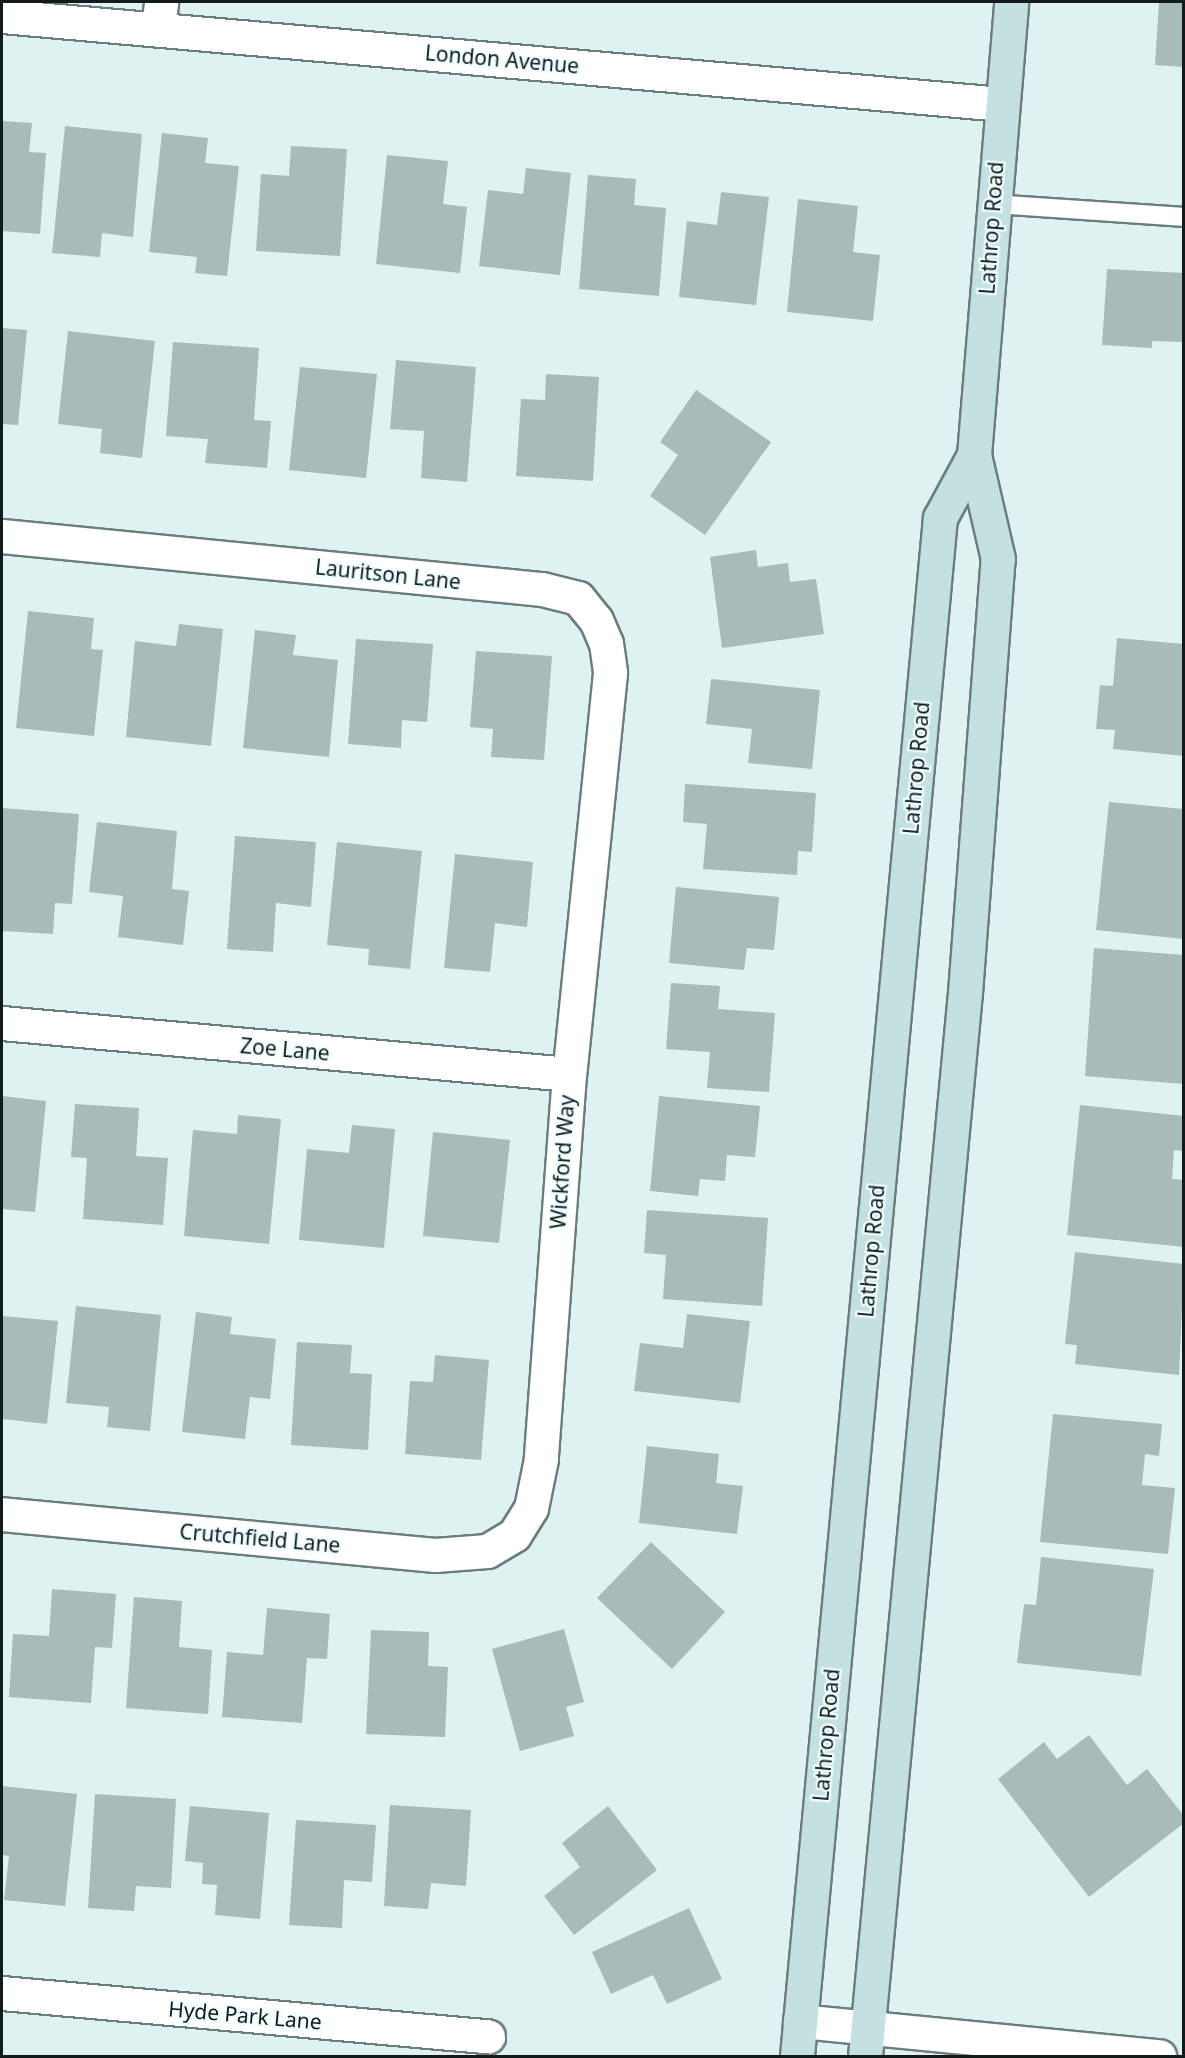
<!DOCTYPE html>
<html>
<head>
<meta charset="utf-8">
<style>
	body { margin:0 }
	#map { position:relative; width:1185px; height:2058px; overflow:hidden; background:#def2f1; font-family:"Noto Sans",sans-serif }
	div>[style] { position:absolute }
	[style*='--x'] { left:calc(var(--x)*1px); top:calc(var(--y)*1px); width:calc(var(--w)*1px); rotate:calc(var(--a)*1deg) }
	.building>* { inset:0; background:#a8bbbb }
	.roads { filter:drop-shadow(2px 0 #6b7d7c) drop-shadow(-2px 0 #6b7d7c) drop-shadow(0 2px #6b7d7c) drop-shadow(0 -2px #6b7d7c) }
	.service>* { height:18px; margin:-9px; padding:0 9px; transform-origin:9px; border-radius:9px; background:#fff }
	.minor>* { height:33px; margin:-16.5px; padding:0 16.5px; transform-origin:16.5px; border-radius:16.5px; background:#fff }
	.tertiary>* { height:33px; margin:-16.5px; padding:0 16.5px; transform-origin:16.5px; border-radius:16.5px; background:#fff }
	.secondary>* { height:33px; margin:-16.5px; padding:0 16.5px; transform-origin:16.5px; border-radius:16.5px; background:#c4e0e0 }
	span { translate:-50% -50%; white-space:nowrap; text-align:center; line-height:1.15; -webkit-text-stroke:4.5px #eefefe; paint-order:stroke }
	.street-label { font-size:21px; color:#131a1a }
	.frame { position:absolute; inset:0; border:3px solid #131a1a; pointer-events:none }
</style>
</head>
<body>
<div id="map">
	<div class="building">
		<i style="clip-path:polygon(1159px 2px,1184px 2px,1184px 67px,1155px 65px)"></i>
		<i style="clip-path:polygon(2px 121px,32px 123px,29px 152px,46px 153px,40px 234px,2px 231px)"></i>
		<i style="clip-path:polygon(65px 126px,142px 134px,133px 237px,102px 233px,100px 257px,52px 253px)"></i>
		<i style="clip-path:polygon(162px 133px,208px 138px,205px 163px,239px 166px,227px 276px,195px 273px,197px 257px,149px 252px)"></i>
		<i style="clip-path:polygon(291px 146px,347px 149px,340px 256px,256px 251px,261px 174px,289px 176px)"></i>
		<i style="clip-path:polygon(387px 155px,448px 161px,443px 204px,467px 207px,460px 273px,376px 264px)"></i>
		<i style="clip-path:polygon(526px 168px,571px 173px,560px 275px,479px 266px,488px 190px,523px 194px)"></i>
		<i style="clip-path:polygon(588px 175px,636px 179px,634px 205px,666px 208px,659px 296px,579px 289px)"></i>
		<i style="clip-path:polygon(721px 192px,769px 197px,756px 305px,679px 297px,687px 221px,717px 225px)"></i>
		<i style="clip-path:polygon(798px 199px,858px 206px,853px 252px,880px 255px,873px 321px,787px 312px)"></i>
		<i style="clip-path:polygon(1107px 269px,1184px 273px,1184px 342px,1152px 341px,1152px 348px,1102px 345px)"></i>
		<i style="clip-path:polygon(2px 328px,27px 330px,18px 425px,2px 424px)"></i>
		<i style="clip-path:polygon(68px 331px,155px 341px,142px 458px,100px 453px,102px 429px,58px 424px)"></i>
		<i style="clip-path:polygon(173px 342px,259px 348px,254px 420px,271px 421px,267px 468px,205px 463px,208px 439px,166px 436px)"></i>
		<i style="clip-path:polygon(396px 360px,476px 367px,467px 482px,421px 478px,424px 431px,390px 429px)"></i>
		<i style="clip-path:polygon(300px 367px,377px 374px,366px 478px,289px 470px)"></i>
		<i style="clip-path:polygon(546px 374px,599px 377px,593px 481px,516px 476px,521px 399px,545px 400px)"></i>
		<i style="clip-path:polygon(696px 390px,771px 442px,705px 535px,650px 496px,678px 455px,660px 442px)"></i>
		<i style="clip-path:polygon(756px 550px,758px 567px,788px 563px,790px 582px,816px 579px,824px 634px,722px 648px,710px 557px)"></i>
		<i style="clip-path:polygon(28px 611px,94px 618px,91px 649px,103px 650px,94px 736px,16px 728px)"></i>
		<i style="clip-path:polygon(179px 624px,223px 629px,211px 746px,126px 737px,135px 641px,176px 646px)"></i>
		<i style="clip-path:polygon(255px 630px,296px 635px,293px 655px,338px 660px,329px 757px,243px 748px)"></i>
		<i style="clip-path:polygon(1117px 638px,1184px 644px,1184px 756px,1113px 749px,1115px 730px,1096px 729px,1100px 685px,1113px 686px)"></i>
		<i style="clip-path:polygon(356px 639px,433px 644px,427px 722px,402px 720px,401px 748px,348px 744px)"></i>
		<i style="clip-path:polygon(476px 651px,552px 656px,544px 760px,491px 757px,493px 729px,470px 727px)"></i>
		<i style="clip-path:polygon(711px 679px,820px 690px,812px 769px,748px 763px,752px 729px,706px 724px)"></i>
		<i style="clip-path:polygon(685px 784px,816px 793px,812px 852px,798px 851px,797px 875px,703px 869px,707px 824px,683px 822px)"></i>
		<i style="clip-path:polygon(1109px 802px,1184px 809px,1184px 939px,1096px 930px)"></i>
		<i style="clip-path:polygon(2px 808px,79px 814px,72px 904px,55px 903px,53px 934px,2px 931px)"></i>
		<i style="clip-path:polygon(97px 822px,177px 831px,172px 889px,189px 891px,183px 945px,118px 937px,123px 896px,89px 892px)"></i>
		<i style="clip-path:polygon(235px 836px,316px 842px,311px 907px,276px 903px,273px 952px,227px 949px)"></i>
		<i style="clip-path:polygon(337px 842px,422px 851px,410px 969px,368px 965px,369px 949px,327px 945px)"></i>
		<i style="clip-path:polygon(455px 854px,533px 862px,527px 927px,495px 923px,490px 972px,444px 968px)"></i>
		<i style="clip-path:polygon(676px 887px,779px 897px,774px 950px,747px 948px,744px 970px,669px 963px)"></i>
		<i style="clip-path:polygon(1094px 948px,1184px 955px,1184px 1084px,1085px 1076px)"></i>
		<i style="clip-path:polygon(671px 983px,720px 986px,718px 1009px,775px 1013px,769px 1092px,707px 1088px,710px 1052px,666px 1049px)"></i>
		<i style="clip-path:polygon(2px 1096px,46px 1101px,35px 1212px,2px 1209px)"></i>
		<i style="clip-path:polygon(659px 1096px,760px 1106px,755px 1157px,727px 1155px,725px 1181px,700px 1179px,698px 1196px,650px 1191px)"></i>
		<i style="clip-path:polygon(75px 1104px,139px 1108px,136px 1156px,168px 1158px,163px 1225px,83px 1219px,87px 1158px,71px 1157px)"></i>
		<i style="clip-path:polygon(1080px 1105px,1184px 1116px,1184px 1151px,1174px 1150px,1172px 1179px,1184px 1180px,1184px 1247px,1067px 1235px)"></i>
		<i style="clip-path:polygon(238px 1115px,281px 1119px,269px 1244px,184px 1236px,193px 1130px,237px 1134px)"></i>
		<i style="clip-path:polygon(352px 1125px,395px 1129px,384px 1248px,299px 1240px,307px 1149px,349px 1153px)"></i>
		<i style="clip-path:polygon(433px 1132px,510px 1140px,499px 1243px,423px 1236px)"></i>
		<i style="clip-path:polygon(647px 1210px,768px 1218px,762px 1306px,663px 1299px,666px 1255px,644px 1253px)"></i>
		<i style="clip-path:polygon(1075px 1252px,1184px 1264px,1179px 1375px,1075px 1364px,1077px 1345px,1065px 1344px)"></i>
		<i style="clip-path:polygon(76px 1306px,161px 1315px,150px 1431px,107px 1427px,109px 1407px,66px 1403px)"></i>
		<i style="clip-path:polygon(196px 1312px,232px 1317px,230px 1334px,276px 1339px,270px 1399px,250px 1397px,245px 1439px,182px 1432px)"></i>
		<i style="clip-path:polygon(687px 1314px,750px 1321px,740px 1403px,634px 1391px,640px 1343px,683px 1348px)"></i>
		<i style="clip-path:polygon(2px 1316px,58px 1321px,47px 1424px,2px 1419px)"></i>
		<i style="clip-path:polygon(297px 1342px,352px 1345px,350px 1373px,372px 1374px,368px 1450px,291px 1445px)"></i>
		<i style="clip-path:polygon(435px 1355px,489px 1360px,481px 1460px,405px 1454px,410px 1381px,433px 1382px)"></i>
		<i style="clip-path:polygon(1053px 1414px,1162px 1424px,1159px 1456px,1145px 1454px,1142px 1485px,1175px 1488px,1168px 1554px,1040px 1542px)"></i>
		<i style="clip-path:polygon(647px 1446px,719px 1454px,716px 1483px,743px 1486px,737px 1534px,639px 1523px)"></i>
		<i style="clip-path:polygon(651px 1542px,725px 1612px,672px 1669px,597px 1598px)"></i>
		<i style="clip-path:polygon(1041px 1557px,1154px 1569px,1141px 1676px,1017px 1663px,1024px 1604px,1036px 1605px)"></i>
		<i style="clip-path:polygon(52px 1589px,116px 1594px,112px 1648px,95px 1647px,91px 1703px,9px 1697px,13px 1634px,49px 1636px)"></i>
		<i style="clip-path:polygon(134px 1597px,182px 1601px,179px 1647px,212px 1650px,208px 1714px,126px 1708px)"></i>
		<i style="clip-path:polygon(267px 1608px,330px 1614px,327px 1659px,307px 1658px,302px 1723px,222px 1717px,227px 1652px,263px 1655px)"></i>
		<i style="clip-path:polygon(564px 1629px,584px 1702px,566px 1707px,574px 1736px,520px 1751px,492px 1649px)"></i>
		<i style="clip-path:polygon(371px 1630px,429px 1632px,428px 1666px,448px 1667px,445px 1737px,366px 1734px)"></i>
		<i style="clip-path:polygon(1089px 1735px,1127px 1785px,1147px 1769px,1184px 1816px,1184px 1823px,1089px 1897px,998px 1779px,1044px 1742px,1057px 1759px)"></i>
		<i style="clip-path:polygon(2px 1786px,77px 1794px,65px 1906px,4px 1900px,9px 1856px,2px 1855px)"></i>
		<i style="clip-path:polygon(95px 1794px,176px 1799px,171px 1888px,136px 1886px,134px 1911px,88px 1908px)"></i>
		<i style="clip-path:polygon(390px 1805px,471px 1810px,466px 1886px,431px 1883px,428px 1909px,384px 1906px)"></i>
		<i style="clip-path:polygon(190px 1806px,269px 1813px,260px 1919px,215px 1915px,217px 1885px,202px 1884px,203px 1863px,185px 1861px)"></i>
		<i style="clip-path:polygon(608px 1806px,657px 1870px,574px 1935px,544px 1896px,580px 1867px,562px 1843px)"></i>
		<i style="clip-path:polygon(296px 1820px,376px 1825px,372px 1882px,344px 1880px,342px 1928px,289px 1925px)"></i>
		<i style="clip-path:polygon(689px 1908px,722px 1979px,667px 2004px,653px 1975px,611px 1994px,592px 1952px)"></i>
	</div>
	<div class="roads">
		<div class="service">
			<i style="--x:993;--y:204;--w:191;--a:3.9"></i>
		</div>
		<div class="minor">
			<i style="--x:158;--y:28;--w:26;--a:-83"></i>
			<i style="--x:2;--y:536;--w:543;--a:5.61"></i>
			<i style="--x:542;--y:589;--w:37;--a:14"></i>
			<i style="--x:578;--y:598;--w:28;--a:51"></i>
			<i style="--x:596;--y:620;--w:25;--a:67"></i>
			<i style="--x:606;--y:643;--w:30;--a:82"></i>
			<i style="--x:610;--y:673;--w:403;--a:95.8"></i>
			<i style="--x:569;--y:1074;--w:386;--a:94.2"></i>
			<i style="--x:541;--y:1459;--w:50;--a:101.5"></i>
			<i style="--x:531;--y:1508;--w:32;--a:122"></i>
			<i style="--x:514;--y:1535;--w:31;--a:149"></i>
			<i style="--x:487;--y:1551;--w:52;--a:175.6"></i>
			<i style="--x:435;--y:1555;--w:435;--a:-174.6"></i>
			<i style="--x:2;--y:1023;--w:569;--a:5.14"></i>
			<i style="--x:2;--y:1993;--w:488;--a:5.1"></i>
			<i style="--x:800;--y:2021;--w:361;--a:5.6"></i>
		</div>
		<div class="tertiary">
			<i style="--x:2;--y:16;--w:1004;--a:5.03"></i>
		</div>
		<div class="secondary">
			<i style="--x:797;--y:2056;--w:1545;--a:-84.69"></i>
			<i style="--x:940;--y:518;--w:72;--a:-61.6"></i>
			<i style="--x:865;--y:2056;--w:1068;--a:-84.63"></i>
			<i style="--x:965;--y:993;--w:435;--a:-85.7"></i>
			<i style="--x:998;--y:559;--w:107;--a:-103"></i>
			<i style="--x:974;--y:455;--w:455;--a:-85.3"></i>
		</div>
	</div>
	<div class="street-label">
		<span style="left:502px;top:59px;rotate:5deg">London Avenue</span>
		<span style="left:991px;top:228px;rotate:-86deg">Lathrop Road</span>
		<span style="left:388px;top:574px;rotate:6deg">Lauritson Lane</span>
		<span style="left:916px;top:768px;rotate:-85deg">Lathrop Road</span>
		<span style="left:285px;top:1049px;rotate:5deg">Zoe Lane</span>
		<span style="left:562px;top:1162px;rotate:-86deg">Wickford Way</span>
		<span style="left:871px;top:1251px;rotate:-85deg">Lathrop Road</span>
		<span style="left:260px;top:1538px;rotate:5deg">Crutchfield Lane</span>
		<span style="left:826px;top:1735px;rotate:-85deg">Lathrop Road</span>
		<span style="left:245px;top:2015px;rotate:5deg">Hyde Park Lane</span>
	</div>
	<div class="frame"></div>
</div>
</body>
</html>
